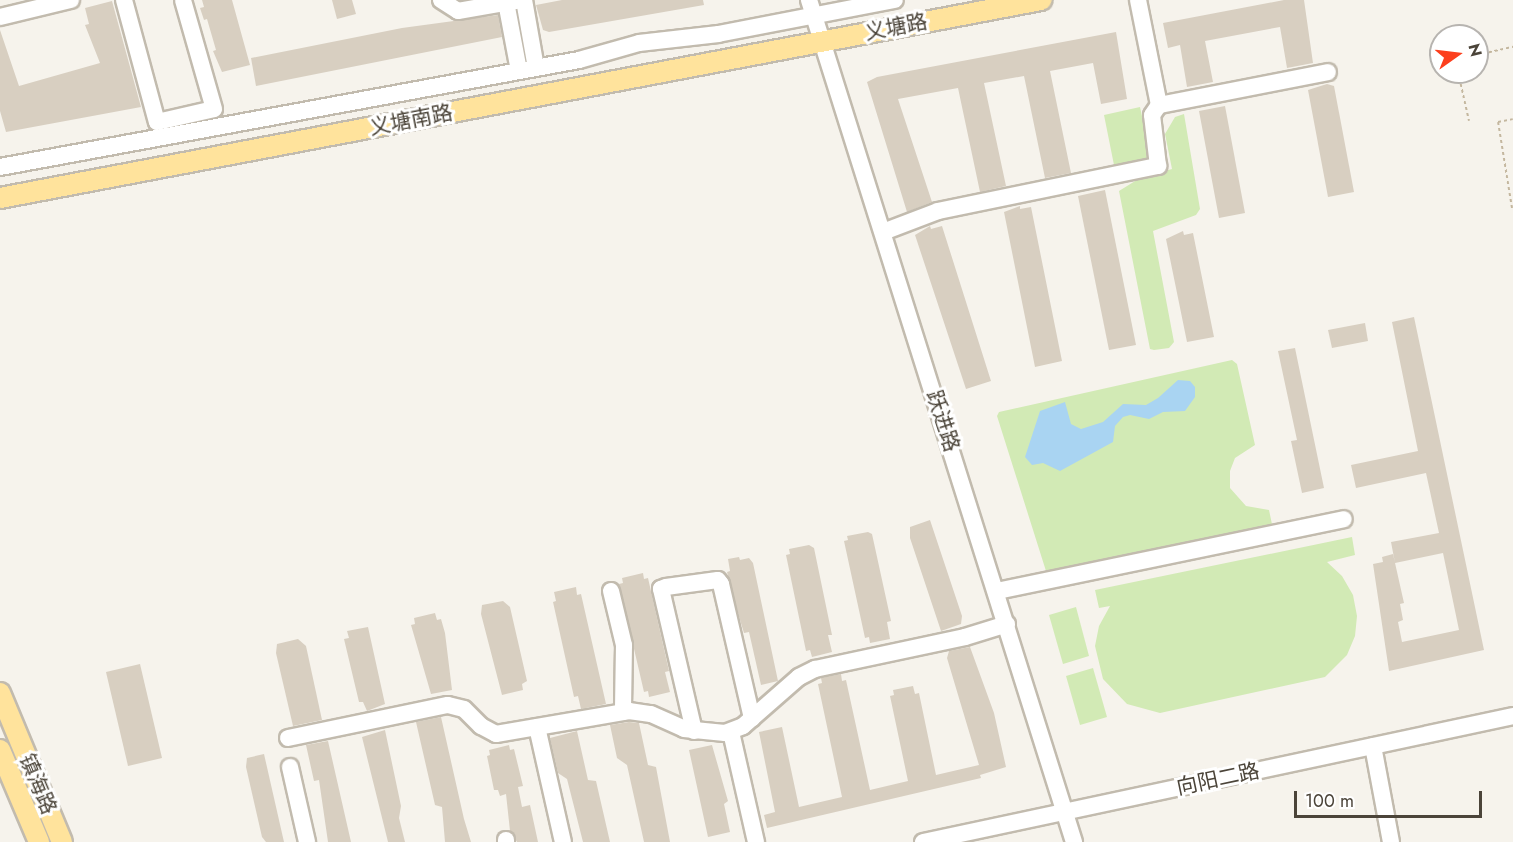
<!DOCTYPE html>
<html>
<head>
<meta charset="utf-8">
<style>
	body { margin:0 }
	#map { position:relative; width:1513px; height:842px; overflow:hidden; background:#f6f3ec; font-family:Jost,"Noto Sans SC",sans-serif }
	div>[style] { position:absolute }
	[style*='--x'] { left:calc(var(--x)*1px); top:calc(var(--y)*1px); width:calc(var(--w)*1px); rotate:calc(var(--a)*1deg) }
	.green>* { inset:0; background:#d2eab5 }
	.water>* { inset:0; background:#a9d4f2 }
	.building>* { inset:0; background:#d8cfc1 }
	.path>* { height:2px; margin-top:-1px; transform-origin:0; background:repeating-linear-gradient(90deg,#c4b79f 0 3px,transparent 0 6px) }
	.roads { filter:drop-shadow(2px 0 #c2bbae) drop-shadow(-2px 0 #c2bbae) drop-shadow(0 2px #c2bbae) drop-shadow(0 -2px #c2bbae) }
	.minor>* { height:16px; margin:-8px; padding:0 8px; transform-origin:8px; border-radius:8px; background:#fff }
	.major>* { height:20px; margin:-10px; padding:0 10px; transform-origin:10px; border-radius:10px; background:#ffe39c }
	span { translate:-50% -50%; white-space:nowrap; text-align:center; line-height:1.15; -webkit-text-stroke:6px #fff; paint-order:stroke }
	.street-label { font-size:21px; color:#4b4439 }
	.north { position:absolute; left:1429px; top:24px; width:60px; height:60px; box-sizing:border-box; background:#fff; border:2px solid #b7b4b0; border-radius:50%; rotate:76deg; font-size:16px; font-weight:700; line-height:24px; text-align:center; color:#4b4439 }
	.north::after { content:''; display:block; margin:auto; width:21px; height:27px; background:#fc3f1d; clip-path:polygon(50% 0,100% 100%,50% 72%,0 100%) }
	.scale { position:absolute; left:1294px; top:791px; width:188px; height:27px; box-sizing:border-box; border:3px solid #4b4439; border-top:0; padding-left:8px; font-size:18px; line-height:21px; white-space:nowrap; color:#4b4439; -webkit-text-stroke:4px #fff; paint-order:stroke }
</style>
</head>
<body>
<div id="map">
	<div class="green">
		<i style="clip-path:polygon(1140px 107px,1152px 162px,1115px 170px,1104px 115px)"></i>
		<i style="clip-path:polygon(1184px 114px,1200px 209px,1196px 215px,1153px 231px,1174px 342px,1169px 348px,1154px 350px,1150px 349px,1119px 191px,1140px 178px,1172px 169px,1165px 134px,1175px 117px)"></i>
		<i style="clip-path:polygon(1232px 360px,1237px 364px,1255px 445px,1235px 458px,1230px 471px,1230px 488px,1246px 506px,1269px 510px,1273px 529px,1046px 571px,997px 416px,999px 412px)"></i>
		<i style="clip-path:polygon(1352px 537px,1355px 555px,1327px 562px,1342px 576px,1353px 595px,1357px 616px,1355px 636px,1347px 655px,1325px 677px,1160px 713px,1127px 704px,1103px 679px,1095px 646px,1099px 626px,1110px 606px,1099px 608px,1095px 590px)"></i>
		<i style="clip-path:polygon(1076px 607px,1089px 656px,1063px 664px,1049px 615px)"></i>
		<i style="clip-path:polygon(1093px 668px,1107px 717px,1080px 725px,1066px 676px)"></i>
	</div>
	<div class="water">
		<i style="clip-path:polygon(1178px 380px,1190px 381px,1195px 387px,1195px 397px,1185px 411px,1163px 412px,1149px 419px,1130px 415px,1123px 417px,1115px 426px,1113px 442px,1060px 471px,1043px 463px,1032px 465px,1025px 457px,1040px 411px,1065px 402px,1071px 424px,1081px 429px,1103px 422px,1123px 404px,1146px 405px,1158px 398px)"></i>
	</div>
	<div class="building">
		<i style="clip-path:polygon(202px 0,232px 0,250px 65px,222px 72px,213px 51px,216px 50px,207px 19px,204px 20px,200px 8px,204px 7px)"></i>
		<i style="clip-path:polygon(332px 0,352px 0,356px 14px,337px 19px)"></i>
		<i style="clip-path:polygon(562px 0,703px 0,704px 5px,549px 32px,543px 30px,536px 5px)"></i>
		<i style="clip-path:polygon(1284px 0,1304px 0,1313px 63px,1287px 68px,1280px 27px,1205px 41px,1213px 82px,1187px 87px,1180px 45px,1168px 48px,1163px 23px)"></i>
		<i style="clip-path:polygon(112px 1px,141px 107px,6px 132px,0 111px,0 30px,19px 86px,100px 63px,85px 25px,89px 24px,85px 8px)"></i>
		<i style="clip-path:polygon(498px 15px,502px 37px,256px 86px,251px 58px,402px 28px)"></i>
		<i style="clip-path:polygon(1116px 32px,1127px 99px,1101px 104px,1093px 63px,1050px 71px,1071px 173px,1045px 178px,1024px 76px,984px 83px,1006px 186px,980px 192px,958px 88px,898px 99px,932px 202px,907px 212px,867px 82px,877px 77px)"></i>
		<i style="clip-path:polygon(1327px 84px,1334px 86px,1354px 192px,1328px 197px,1308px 90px)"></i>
		<i style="clip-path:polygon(1225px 106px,1245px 213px,1219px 218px,1199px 111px)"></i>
		<i style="clip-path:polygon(1105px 190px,1136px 345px,1109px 350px,1078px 196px)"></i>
		<i style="clip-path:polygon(1020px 206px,1020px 209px,1031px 207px,1062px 361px,1035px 367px,1004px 212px)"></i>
		<i style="clip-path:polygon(930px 226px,931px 229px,942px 226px,991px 381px,966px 389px,915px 235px)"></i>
		<i style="clip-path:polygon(1183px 231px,1184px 235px,1193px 233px,1214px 337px,1187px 342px,1166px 239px)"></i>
		<i style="clip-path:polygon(1414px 317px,1484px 650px,1389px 671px,1373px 564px,1383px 562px,1382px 557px,1393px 554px,1404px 603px,1400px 604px,1403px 620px,1398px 622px,1402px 642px,1459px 630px,1443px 553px,1395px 563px,1391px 542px,1439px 533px,1426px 473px,1356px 488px,1351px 465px,1418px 451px,1392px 322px)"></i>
		<i style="clip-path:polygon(1365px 323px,1368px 341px,1332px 348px,1328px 330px)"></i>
		<i style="clip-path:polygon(1295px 348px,1324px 488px,1302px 493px,1291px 441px,1297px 440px,1278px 351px)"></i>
		<i style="clip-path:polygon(930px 520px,962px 616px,961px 624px,941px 631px,910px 538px,910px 527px)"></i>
		<i style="clip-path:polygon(868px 532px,872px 534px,891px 621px,887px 622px,890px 639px,870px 643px,869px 637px,865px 638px,844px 541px,848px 540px,847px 536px)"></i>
		<i style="clip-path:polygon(809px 545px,814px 548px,832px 635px,828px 635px,832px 652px,812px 657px,810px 650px,806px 651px,786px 555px,790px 554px,789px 549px)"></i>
		<i style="clip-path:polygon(739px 557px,740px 560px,749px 558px,753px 563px,778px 681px,761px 685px,749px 632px,744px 633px,740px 620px,727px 572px,730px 571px,728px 559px)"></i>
		<i style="clip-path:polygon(643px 573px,644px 579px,648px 578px,669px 671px,665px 672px,670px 692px,649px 697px,648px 691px,644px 692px,619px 584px,623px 583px,622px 578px)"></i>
		<i style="clip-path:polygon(576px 587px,577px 595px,581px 594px,606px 704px,581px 709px,578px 696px,574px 697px,553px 602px,556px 601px,554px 592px)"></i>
		<i style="clip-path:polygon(503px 601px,510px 607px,527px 681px,522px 684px,523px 690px,502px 695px,481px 614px,482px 605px)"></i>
		<i style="clip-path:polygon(435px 613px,437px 620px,441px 619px,445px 633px,452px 690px,431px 694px,411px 625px,415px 624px,414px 618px)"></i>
		<i style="clip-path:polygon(368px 627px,385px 704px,367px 711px,363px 702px,359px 702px,344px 639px,349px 638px,347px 631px)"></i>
		<i style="clip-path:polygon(298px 639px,306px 646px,322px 720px,293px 726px,276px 653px,277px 644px)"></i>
		<i style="clip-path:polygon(970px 647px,994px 713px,1006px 767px,980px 775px,981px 778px,767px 828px,764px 815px,775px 812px,759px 732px,782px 727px,799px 807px,842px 797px,818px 684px,822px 683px,821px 678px,841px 674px,842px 681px,846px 680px,870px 790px,908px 781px,890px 696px,894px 695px,893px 690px,913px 686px,915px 694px,919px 693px,936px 775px,979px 765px,947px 658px,949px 651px)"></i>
		<i style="clip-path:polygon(140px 664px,162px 758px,128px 766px,106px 672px)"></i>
		<i style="clip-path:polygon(441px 717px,464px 819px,471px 842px,445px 842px,442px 807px,435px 805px,416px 722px)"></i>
		<i style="clip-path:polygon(629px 722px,639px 723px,648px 765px,656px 767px,670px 842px,644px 842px,627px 765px,617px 758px,610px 725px)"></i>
		<i style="clip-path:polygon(385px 730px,401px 806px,399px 818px,405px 842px,388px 842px,362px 737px)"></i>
		<i style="clip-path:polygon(577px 731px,588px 780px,596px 781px,610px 842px,583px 842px,567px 779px,558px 773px,550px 738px)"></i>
		<i style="clip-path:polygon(328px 741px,351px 842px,328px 842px,319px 780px,314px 781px,306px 745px)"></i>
		<i style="clip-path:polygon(509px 745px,510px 750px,514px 749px,523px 786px,518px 787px,522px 807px,530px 805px,538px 842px,517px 842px,510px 831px,506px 794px,500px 796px,498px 790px,494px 790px,487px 756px,490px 755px,489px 750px)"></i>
		<i style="clip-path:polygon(712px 745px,728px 801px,724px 804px,730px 832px,708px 837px,689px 750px)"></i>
		<i style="clip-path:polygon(264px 754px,284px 842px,266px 842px,262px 837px,246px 767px,247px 758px)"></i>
	</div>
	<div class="path">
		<i style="--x:1477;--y:55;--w:37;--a:-13"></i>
		<i style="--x:1458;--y:72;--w:50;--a:77.3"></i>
		<i style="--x:1512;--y:208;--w:87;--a:-99.2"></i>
		<i style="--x:1498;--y:122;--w:15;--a:-11"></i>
	</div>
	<div class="roads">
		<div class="minor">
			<i style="--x:124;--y:0;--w:126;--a:74.9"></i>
			<i style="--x:157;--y:122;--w:58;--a:-12.8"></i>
			<i style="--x:214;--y:109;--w:113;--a:-105.9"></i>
			<i style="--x:441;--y:0;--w:20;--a:33"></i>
			<i style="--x:458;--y:11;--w:64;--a:-9.9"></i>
			<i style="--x:524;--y:0;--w:69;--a:80"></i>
			<i style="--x:809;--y:0;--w:883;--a:72.53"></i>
			<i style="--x:1138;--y:0;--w:107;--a:78.7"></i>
			<i style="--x:1159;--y:105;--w:172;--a:-11"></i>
			<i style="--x:506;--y:2;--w:70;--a:79.3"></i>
			<i style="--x:0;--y:17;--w:73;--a:-13.5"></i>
			<i style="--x:0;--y:167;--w:589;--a:-10.47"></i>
			<i style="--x:579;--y:60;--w:62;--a:-15.8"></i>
			<i style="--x:639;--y:43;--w:80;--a:-6.5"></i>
			<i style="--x:718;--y:34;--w:180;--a:-10.9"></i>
			<i style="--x:883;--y:232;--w:59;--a:-20.9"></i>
			<i style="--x:938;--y:211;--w:225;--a:-11.6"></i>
			<i style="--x:1158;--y:166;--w:51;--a:-96.7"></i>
			<i style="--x:1152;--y:115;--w:12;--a:-55"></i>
			<i style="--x:611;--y:591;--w:56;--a:76.5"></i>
			<i style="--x:624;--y:645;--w:67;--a:90.9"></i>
			<i style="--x:997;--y:591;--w:354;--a:-11.7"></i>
			<i style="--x:537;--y:727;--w:118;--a:77.3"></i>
			<i style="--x:694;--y:731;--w:146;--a:-103.1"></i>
			<i style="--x:661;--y:589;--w:5;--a:-22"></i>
			<i style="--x:666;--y:587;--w:52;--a:-7.7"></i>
			<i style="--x:718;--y:580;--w:5;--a:53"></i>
			<i style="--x:721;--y:584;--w:138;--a:77"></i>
			<i style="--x:731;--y:732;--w:113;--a:77.2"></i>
			<i style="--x:288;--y:738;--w:163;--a:-11.7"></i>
			<i style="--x:448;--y:705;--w:16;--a:14"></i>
			<i style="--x:464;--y:709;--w:24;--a:45"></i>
			<i style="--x:481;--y:726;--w:17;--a:28"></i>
			<i style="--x:496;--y:734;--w:135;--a:-9.8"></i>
			<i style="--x:629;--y:711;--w:22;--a:8"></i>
			<i style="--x:651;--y:714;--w:36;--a:24"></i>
			<i style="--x:684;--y:729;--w:41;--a:5.6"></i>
			<i style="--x:725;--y:733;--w:19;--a:-21"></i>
			<i style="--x:743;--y:726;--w:74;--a:-41.2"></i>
			<i style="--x:799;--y:677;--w:18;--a:-27"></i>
			<i style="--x:815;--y:669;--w:153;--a:-12"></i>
			<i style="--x:965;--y:637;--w:44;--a:-17.2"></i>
			<i style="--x:1373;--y:746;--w:98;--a:79.4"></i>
			<i style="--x:290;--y:767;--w:77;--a:77.2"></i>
			<i style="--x:506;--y:840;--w:2;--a:90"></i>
			<i style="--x:923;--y:842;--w:603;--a:-12.05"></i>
		</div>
		<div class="major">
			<i style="--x:0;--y:198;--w:1060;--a:-10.77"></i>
			<i style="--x:0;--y:693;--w:161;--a:67.4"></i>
			<i style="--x:0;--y:750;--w:100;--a:67"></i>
		</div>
	</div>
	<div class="street-label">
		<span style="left:896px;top:27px;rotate:-11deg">义塘路</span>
		<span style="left:411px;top:120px;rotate:-11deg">义塘南路</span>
		<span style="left:943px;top:421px;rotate:72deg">跃进路</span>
		<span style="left:1218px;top:779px;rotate:-12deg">向阳二路</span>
		<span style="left:38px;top:784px;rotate:67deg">镇海路</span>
	</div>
	<div class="north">N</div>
	<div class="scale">100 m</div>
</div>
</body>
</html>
